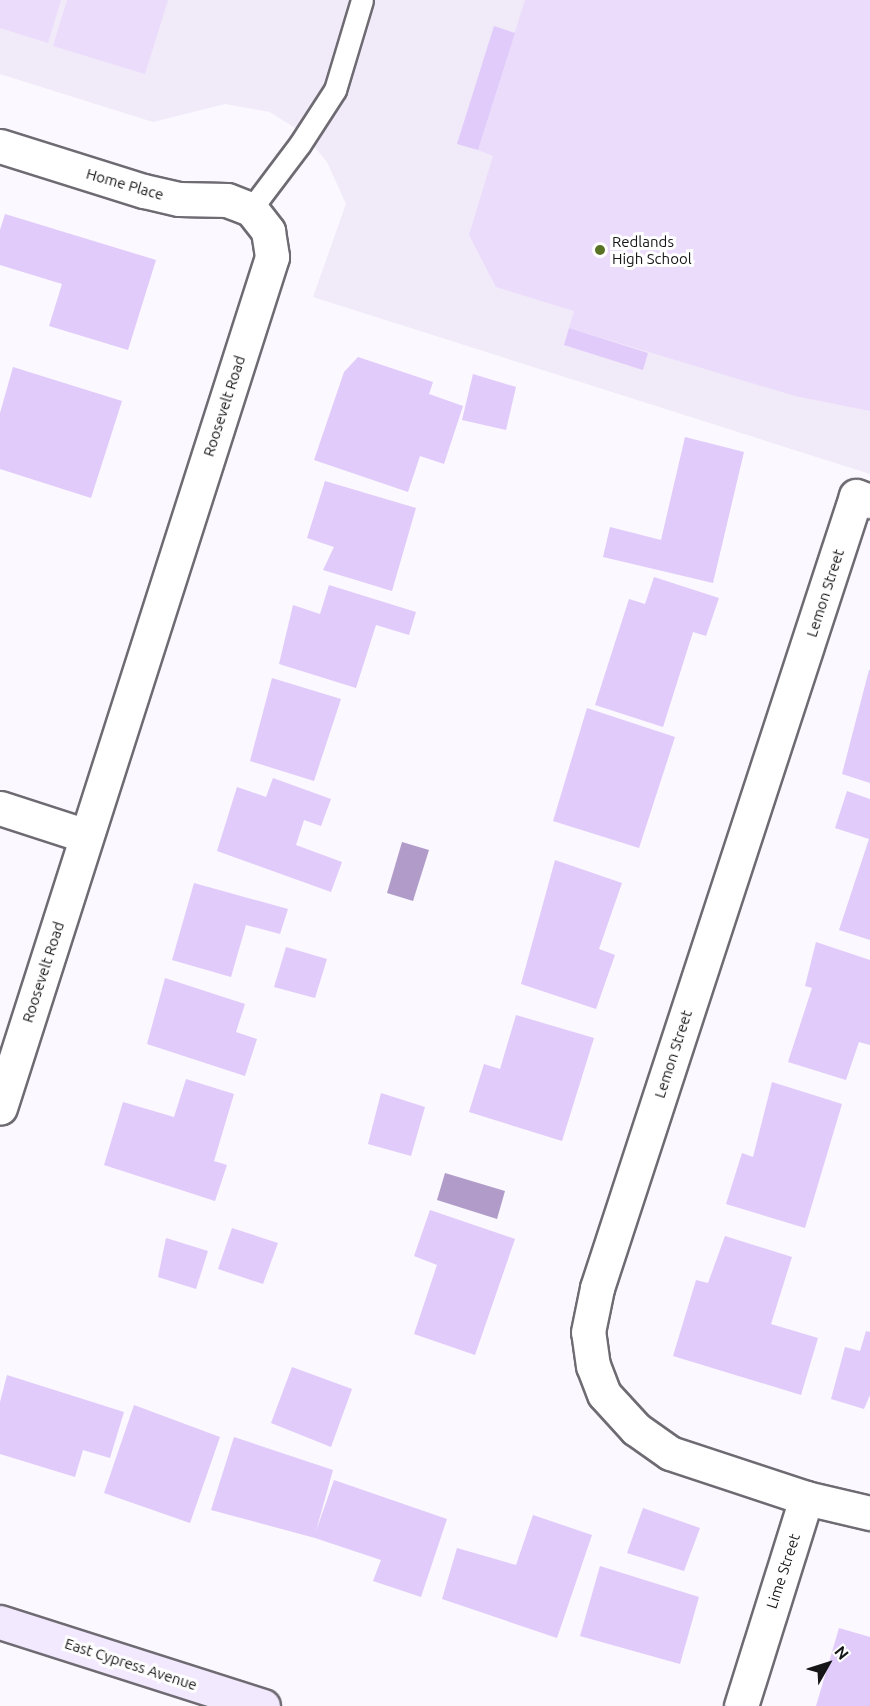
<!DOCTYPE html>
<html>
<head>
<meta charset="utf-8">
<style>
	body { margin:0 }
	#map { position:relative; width:870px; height:1706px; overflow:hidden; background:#fbf8ff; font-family:Ubuntu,sans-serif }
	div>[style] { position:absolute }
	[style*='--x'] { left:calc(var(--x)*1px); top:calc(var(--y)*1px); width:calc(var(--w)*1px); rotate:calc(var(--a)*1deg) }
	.built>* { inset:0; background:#f1eaf9 }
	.green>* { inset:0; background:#ebdcfc }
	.water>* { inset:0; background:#b19cc9 }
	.building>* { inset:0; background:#e1cbfa }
	.roads { filter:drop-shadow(2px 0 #6f6b73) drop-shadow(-2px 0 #6f6b73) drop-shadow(0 2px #6f6b73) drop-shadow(0 -2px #6f6b73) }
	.service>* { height:21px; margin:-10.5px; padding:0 10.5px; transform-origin:10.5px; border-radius:10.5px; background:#fff }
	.minor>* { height:33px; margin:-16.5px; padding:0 16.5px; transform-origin:16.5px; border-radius:16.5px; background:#fff }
	.secondary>* { height:33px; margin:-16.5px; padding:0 16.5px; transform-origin:16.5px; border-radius:16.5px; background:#f3e9fe }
	.dots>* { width:16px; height:16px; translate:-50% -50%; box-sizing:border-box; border:3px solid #fff; border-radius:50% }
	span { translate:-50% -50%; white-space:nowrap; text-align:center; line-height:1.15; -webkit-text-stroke:6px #fff; paint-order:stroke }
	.street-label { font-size:15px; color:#161517 }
	.poi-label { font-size:15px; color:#161517 }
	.left { translate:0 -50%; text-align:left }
	.north { position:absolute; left:798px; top:1634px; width:60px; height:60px; -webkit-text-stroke:4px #fff; paint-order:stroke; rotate:51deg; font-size:16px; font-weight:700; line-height:24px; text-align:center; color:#161517 }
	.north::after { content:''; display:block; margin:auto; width:21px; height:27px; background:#161517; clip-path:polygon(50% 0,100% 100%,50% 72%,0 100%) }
</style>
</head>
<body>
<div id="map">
	<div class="built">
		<i style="clip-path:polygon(0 0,870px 0,870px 474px,313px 297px,346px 204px,327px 162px,303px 133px,270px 112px,225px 104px,153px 122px,0 74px)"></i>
	</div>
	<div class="green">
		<i style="clip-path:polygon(0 0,61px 0,48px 43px,0 28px)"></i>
		<i style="clip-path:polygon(67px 0,168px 0,145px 74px,53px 46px)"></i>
		<i style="clip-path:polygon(525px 0,870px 0,870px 411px,795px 396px,569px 328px,574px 311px,496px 287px,469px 235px,493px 156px,478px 150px)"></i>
	</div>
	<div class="water">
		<i style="clip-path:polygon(402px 842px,429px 850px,413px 901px,387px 893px)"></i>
		<i style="clip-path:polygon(445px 1173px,505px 1191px,497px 1219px,437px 1200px)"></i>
	</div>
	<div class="building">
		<i style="clip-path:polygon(494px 26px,515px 33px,478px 150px,457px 144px)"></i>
		<i style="clip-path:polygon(5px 214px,156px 260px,128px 350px,49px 326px,62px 284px,0 265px,0 230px)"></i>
		<i style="clip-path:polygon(569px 328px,648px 353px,643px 370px,564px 345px)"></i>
		<i style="clip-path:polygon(358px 357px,433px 382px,429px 394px,463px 406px,444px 464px,420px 456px,408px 492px,314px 460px,344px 372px)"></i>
		<i style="clip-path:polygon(13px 367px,122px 401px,91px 498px,0 469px,0 413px)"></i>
		<i style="clip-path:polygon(473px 374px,516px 387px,506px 430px,462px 420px)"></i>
		<i style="clip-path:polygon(685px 437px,744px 452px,713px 583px,603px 557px,610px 527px,661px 540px)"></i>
		<i style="clip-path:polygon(325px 481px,416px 508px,392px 591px,323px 570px,334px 547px,307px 538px)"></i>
		<i style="clip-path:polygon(654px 577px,719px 598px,706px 636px,693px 632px,663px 727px,595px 705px,629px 599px,645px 604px)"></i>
		<i style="clip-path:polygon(329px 585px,416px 612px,409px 635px,376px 625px,356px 688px,279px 664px,293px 605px,320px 614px)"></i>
		<i style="clip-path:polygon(869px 670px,870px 670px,870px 783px,842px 774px)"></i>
		<i style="clip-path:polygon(272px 678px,341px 699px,314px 781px,250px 761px)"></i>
		<i style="clip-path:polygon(587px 708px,675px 737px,639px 848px,553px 821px)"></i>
		<i style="clip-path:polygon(273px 778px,331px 799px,321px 826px,304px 820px,296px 845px,342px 862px,331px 892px,217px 851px,237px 787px,266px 797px)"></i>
		<i style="clip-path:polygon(847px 791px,870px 799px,870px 940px,839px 930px,869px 839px,835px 828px)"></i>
		<i style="clip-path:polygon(555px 860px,622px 883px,599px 949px,615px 955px,596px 1009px,521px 984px)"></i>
		<i style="clip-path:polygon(194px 883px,288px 909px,280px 934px,246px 925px,231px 977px,172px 960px)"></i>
		<i style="clip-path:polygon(816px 942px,870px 960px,870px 1045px,859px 1042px,846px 1080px,788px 1062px,812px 988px,805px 986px)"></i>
		<i style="clip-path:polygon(286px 947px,327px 959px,315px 998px,274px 987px)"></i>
		<i style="clip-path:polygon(165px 978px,245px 1004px,236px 1032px,257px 1039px,245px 1076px,147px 1044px)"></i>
		<i style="clip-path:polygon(516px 1015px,594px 1038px,562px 1141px,469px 1112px,484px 1064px,500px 1069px)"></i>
		<i style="clip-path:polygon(186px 1079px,234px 1094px,214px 1161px,227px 1165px,215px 1201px,104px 1165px,123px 1102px,174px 1117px)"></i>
		<i style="clip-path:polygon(772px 1082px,842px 1104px,805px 1228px,726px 1204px,742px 1153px,753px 1157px)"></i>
		<i style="clip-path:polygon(381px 1093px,425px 1107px,411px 1156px,368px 1144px)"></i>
		<i style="clip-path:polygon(430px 1210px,515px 1239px,475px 1355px,414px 1334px,437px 1265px,414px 1256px)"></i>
		<i style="clip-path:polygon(232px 1228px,278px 1243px,263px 1284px,218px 1269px)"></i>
		<i style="clip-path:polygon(725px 1236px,792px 1257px,771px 1324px,818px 1338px,801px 1395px,673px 1356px,696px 1280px,708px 1283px)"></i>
		<i style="clip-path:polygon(166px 1238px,208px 1251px,196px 1289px,158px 1277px)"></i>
		<i style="clip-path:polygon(866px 1331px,870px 1332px,870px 1395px,864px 1409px,831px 1399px,845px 1347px,860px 1351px)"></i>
		<i style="clip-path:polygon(292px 1367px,352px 1389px,331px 1447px,271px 1423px)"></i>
		<i style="clip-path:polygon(7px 1375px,124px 1412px,110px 1458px,83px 1450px,75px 1477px,0 1454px,0 1402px)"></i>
		<i style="clip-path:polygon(134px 1405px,220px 1437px,190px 1523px,104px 1493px)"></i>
		<i style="clip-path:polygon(234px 1437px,333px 1470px,316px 1531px,334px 1480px,447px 1519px,421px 1597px,373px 1581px,381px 1560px,315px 1538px,211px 1510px)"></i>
		<i style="clip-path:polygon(643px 1508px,700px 1528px,684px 1571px,627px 1553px)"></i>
		<i style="clip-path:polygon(533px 1515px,592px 1535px,557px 1638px,442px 1599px,457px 1548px,516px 1565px)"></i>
		<i style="clip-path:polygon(600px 1566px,699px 1597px,680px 1664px,580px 1636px)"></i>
		<i style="clip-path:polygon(839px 1628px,870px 1637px,870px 1706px,816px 1706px)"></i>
	</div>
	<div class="roads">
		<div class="service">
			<i style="--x:251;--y:209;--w:81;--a:-53"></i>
			<i style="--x:300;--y:144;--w:64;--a:-57.1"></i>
			<i style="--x:335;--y:90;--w:94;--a:-73.3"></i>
		</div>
		<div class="minor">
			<i style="--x:0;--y:146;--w:151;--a:17.4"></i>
			<i style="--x:144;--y:191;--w:36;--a:13"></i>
			<i style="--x:179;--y:199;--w:48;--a:1.2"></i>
			<i style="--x:227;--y:200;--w:26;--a:21"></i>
			<i style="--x:251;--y:209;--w:28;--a:52"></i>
			<i style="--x:268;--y:231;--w:26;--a:81"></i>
			<i style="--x:272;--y:257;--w:893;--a:107.73"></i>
			<i style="--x:0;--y:808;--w:90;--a:18"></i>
			<i style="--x:806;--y:1498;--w:143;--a:-161.7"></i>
			<i style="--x:670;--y:1453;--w:42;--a:-144.8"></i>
			<i style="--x:636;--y:1429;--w:47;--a:-132.4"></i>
			<i style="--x:604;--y:1394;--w:30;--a:-111"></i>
			<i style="--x:593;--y:1366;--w:34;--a:-98"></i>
			<i style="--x:588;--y:1332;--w:45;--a:-78.4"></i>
			<i style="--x:597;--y:1288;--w:833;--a:-71.89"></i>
			<i style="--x:856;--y:496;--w:15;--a:20"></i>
			<i style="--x:741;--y:1706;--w:218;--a:-72.6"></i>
			<i style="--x:806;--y:1498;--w:66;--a:13.2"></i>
		</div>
		<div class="secondary">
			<i style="--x:0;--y:1622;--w:276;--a:17.7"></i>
		</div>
	</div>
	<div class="dots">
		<i style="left:600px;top:250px;background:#597326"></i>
	</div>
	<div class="street-label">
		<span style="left:125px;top:184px;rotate:16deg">Home Place</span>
		<span style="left:224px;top:406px;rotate:-72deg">Roosevelt Road</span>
		<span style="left:825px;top:593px;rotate:-72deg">Lemon Street</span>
		<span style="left:43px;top:972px;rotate:-72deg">Roosevelt Road</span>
		<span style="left:673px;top:1054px;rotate:-72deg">Lemon Street</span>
		<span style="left:783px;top:1571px;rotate:-72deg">Lime Street</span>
		<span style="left:131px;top:1664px;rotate:18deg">East Cypress Avenue</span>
	</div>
	<div class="poi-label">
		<span class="left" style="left:612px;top:250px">Redlands<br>High School</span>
	</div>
	<div class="north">N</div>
</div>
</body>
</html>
